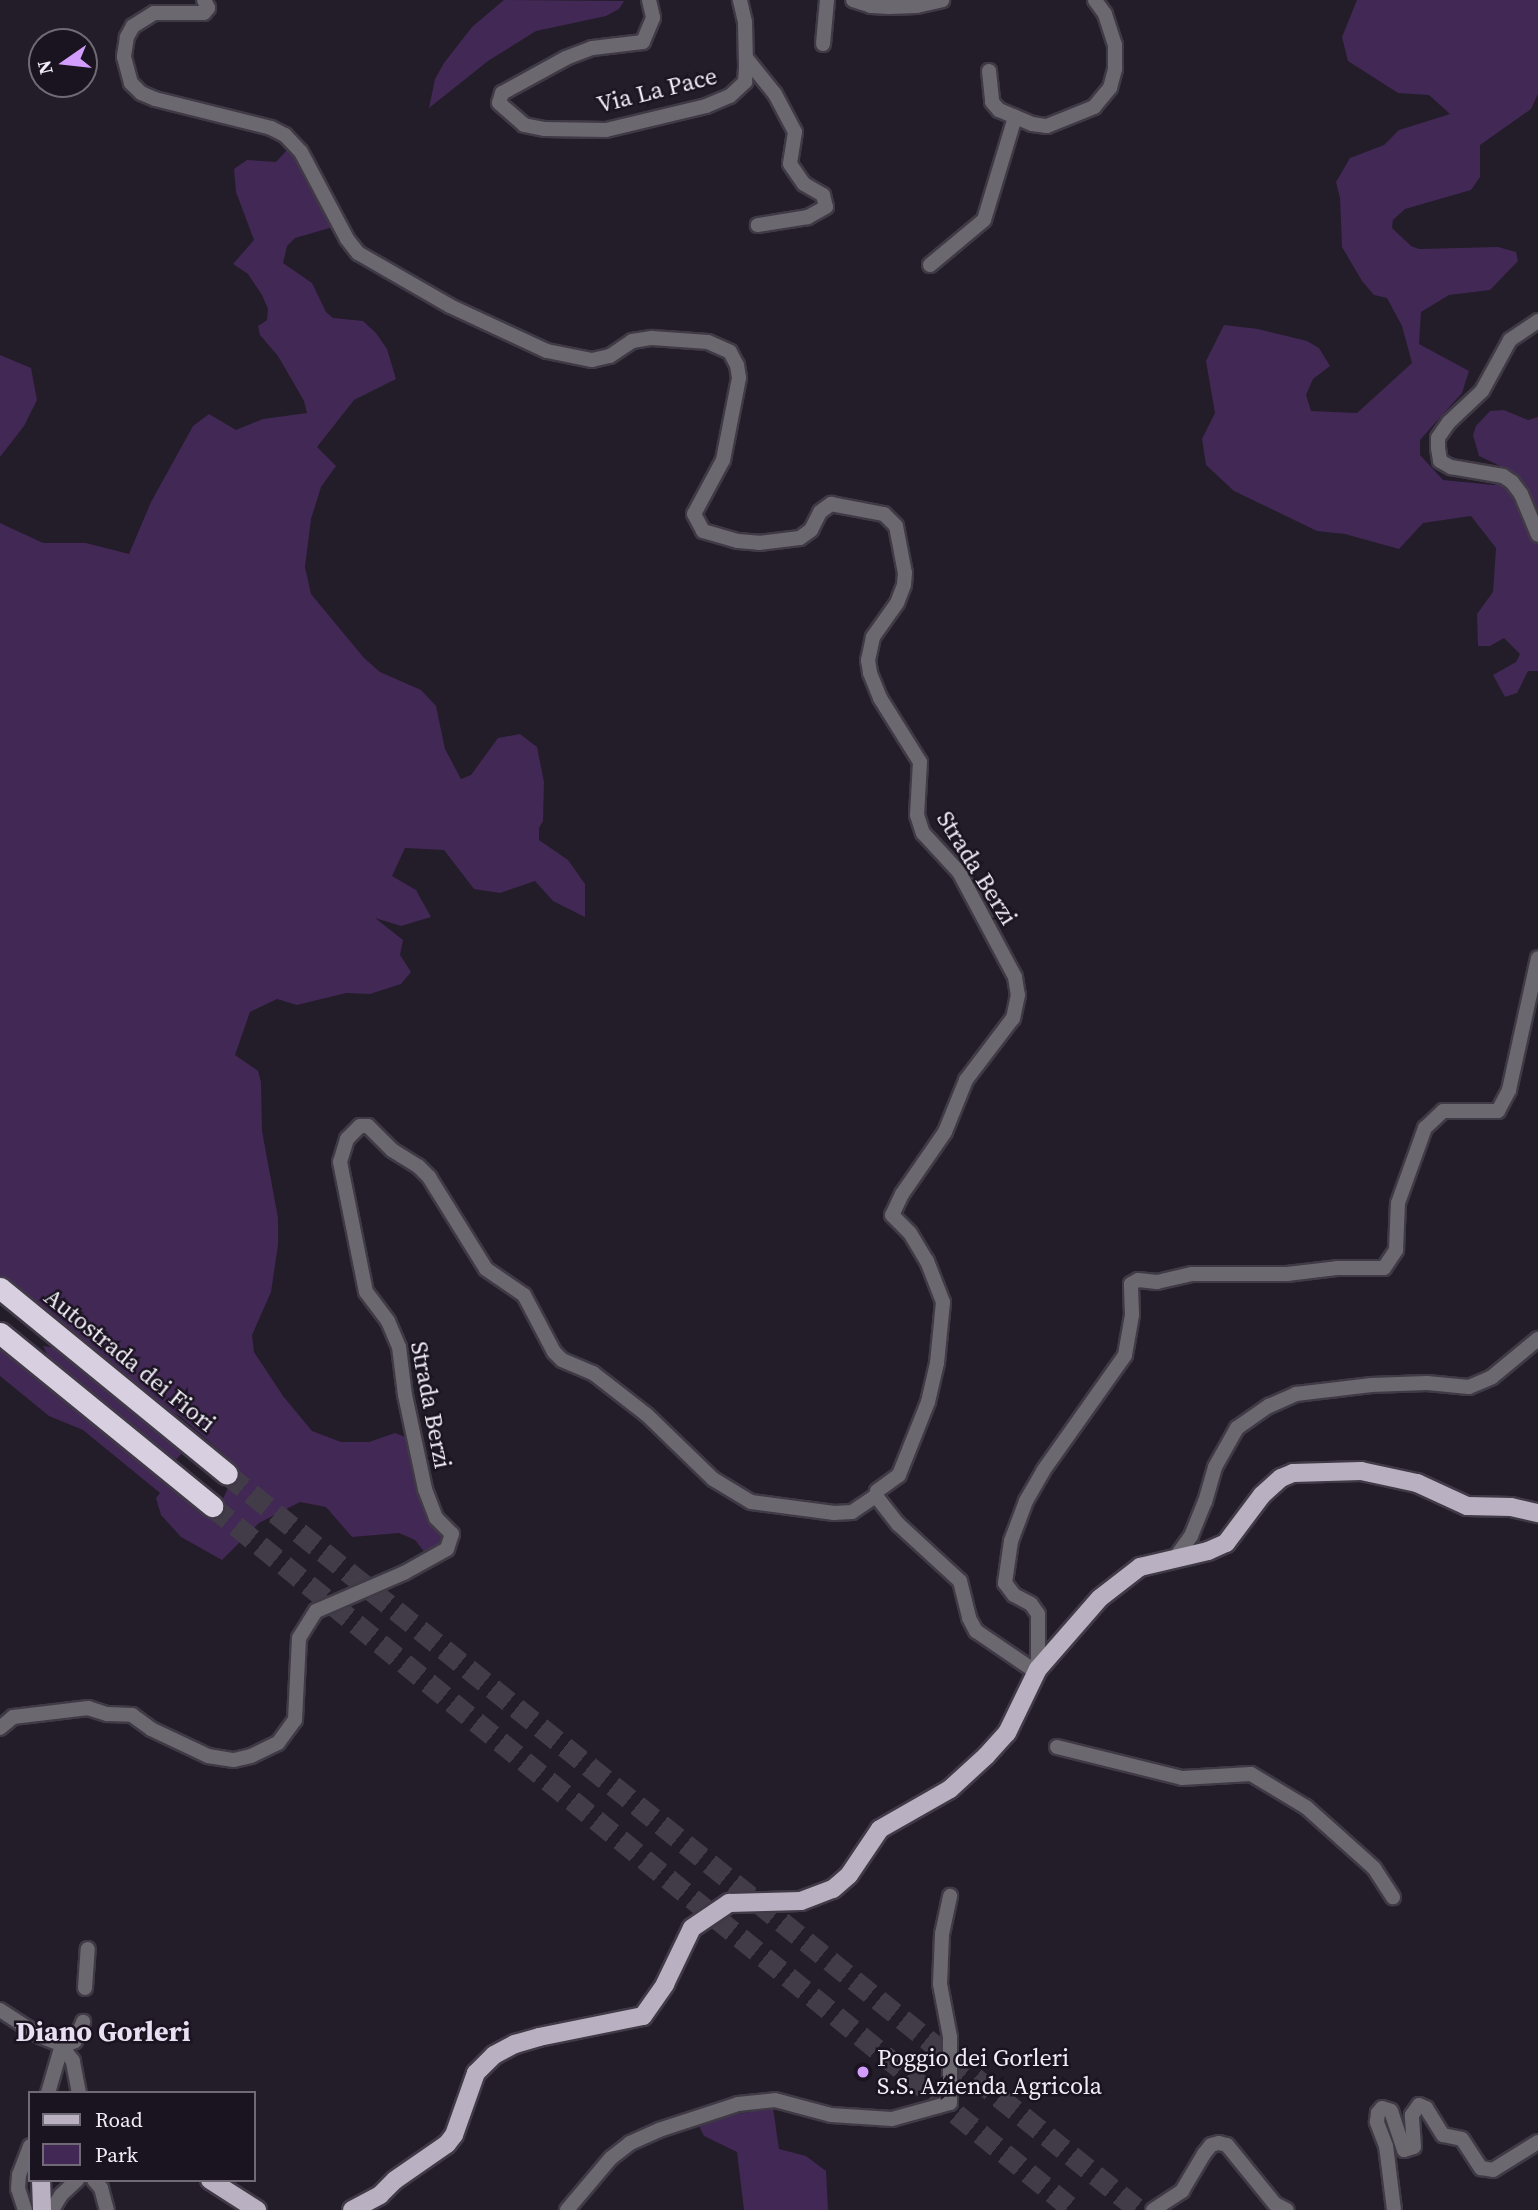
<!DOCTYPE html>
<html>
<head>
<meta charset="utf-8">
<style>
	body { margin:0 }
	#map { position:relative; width:1538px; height:2210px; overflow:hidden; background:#231c29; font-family:"Source Serif 4",serif }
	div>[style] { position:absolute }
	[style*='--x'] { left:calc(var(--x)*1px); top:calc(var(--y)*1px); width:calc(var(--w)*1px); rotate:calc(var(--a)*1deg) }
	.green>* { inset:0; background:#422855 }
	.highway-tunnel>* { height:21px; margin-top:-10.5px; transform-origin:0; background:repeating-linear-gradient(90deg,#423b48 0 21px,transparent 0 31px) }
	.roads { filter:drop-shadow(2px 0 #403946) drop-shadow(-2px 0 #403946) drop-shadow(0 2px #403946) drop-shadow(0 -2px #403946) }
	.minor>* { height:14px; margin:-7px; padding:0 7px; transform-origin:7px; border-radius:7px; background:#6c686f }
	.major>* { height:18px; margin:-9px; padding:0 9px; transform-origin:9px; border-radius:9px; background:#b9b1c1 }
	.highway>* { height:21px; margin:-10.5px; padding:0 10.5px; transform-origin:10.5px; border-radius:10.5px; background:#d8cfe1 }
	.dots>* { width:19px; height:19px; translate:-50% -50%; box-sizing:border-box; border:4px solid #1a1320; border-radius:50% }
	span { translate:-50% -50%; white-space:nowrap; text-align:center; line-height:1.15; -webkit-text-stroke:5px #1a1320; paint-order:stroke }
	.street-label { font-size:24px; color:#f1edf6 }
	.poi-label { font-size:24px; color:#f1edf6 }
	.left { translate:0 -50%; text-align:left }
	.quarter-label { font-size:28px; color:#e9dff2; font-weight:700 }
	.legend { position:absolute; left:28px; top:2091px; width:228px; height:91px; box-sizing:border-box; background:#1a1320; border:2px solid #706a76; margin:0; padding:9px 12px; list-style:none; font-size:21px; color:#f1edf6 }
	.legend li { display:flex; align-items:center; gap:14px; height:35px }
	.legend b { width:35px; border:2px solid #706a76 }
	.north { position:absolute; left:28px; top:28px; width:70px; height:70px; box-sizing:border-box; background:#1a1320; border:2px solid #706a76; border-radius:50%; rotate:256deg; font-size:19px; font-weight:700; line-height:28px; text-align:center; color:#f1edf6 }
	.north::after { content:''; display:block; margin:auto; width:24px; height:32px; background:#d29dfd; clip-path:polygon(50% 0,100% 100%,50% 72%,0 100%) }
</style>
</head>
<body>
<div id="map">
	<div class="green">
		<i style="clip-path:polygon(504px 0,624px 1px,619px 9px,606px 16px,536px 31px,488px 61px,429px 108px,435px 79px,444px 63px,472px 27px)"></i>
		<i style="clip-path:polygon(1357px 0,1538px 0,1538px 94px,1531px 109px,1480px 145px,1480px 177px,1471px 190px,1405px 209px,1393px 220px,1392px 228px,1411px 246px,1419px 249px,1498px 247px,1516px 252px,1518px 261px,1490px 290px,1449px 295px,1421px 312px,1419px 344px,1469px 371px,1462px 393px,1420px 440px,1420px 455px,1443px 480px,1494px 485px,1512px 477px,1513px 472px,1479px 456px,1473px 435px,1476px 426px,1490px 411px,1504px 410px,1528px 420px,1538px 417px,1538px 671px,1528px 671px,1517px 693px,1505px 697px,1493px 675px,1516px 662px,1520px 654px,1504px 638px,1490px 646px,1478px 646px,1477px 614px,1493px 592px,1496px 548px,1471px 516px,1423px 523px,1399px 549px,1345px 534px,1317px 531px,1234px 491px,1206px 465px,1202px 439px,1215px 413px,1206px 361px,1224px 325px,1258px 329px,1307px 341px,1319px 348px,1330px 366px,1313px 379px,1306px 395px,1311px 411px,1357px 413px,1412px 363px,1402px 326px,1387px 298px,1374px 295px,1362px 281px,1342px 247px,1340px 198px,1336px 182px,1350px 158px,1384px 145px,1399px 130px,1450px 114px,1429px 95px,1398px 93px,1348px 61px,1342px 37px)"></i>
		<i style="clip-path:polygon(287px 146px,300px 159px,333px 227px,295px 238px,287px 246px,283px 263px,312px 283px,326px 312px,333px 318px,363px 321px,376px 333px,387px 349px,396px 379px,354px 400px,317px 447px,336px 466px,321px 487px,311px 519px,305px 567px,311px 594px,364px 658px,380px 672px,421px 690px,436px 706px,445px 749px,461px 779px,471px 775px,498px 738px,520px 734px,537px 747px,544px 782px,543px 821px,539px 828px,539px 840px,568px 860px,585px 884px,585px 917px,553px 901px,535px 881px,500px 893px,474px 889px,444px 850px,405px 848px,392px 876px,416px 890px,431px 917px,401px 926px,375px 918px,403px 940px,400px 955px,411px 972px,401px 984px,370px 994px,346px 993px,297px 1005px,277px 999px,250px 1012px,235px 1055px,258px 1071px,261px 1082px,262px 1131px,278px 1218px,278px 1245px,271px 1292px,252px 1335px,254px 1352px,283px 1396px,312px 1431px,341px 1442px,369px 1442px,395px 1433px,410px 1439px,432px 1518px,445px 1540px,426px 1554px,415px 1540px,399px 1533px,352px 1537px,326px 1507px,300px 1502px,259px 1523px,222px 1560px,181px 1537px,161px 1515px,156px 1498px,160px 1493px,83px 1430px,49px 1416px,0 1376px,0 1348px,37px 1378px,52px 1384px,203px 1512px,209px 1516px,221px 1503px,237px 1468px,229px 1459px,181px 1417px,147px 1398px,0 1276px,0 523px,43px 543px,86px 543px,129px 554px,151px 502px,193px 426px,209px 414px,236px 430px,263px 419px,307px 413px,304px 401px,278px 356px,260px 335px,258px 326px,267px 320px,268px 309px,262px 295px,248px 274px,233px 264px,254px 240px,236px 192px,234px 169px,247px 160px,276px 162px,287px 150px)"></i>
		<i style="clip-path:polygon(0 355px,31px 368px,37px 400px,24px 426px,0 457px)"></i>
		<i style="clip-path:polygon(43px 1346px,65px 1349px,187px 1448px,171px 1465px,52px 1366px)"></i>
		<i style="clip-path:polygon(773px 2108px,779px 2149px,806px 2156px,826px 2171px,828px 2210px,744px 2210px,737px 2152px,704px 2136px,699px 2126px,700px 2122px,708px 2119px)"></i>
	</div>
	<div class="highway-tunnel">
		<i style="--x:227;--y:1474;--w:1172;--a:38.9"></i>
		<i style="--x:212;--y:1506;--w:1113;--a:39.24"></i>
	</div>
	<div class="roads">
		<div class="minor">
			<i style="--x:204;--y:0;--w:9;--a:63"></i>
			<i style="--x:208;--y:8;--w:6;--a:129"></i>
			<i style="--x:204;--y:13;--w:50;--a:180"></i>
			<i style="--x:154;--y:13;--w:25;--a:148"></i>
			<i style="--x:133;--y:26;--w:13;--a:119"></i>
			<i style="--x:127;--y:37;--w:20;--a:99"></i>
			<i style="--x:124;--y:57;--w:27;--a:75"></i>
			<i style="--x:131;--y:83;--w:14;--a:45"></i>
			<i style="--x:141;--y:93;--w:15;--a:23"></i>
			<i style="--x:155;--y:99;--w:120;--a:14"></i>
			<i style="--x:271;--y:128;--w:16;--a:27"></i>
			<i style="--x:285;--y:135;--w:23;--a:47"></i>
			<i style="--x:301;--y:152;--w:98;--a:62.1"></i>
			<i style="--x:347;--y:239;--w:18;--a:52"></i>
			<i style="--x:358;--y:253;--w:106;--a:29.9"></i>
			<i style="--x:450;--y:306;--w:107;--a:24.9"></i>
			<i style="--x:547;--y:351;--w:46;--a:11.3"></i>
			<i style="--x:592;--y:360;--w:18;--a:-13"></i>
			<i style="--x:610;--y:356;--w:27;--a:-34"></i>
			<i style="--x:632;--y:341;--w:20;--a:-9"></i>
			<i style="--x:652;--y:338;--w:56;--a:4.1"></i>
			<i style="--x:708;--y:342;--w:24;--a:24"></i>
			<i style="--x:730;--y:352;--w:15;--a:62"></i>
			<i style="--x:737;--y:365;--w:13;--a:81"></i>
			<i style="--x:739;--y:378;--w:84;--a:101"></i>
			<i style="--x:723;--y:460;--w:61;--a:118.2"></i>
			<i style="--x:694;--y:514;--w:19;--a:62"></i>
			<i style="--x:703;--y:531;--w:36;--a:16"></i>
			<i style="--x:738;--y:541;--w:21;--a:5"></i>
			<i style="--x:759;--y:543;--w:41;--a:-7"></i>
			<i style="--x:800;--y:538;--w:14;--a:-36"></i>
			<i style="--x:811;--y:530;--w:20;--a:-63"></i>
			<i style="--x:820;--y:512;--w:14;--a:-36"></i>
			<i style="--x:831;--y:504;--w:54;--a:10.7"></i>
			<i style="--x:884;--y:514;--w:17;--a:45"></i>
			<i style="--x:896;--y:526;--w:48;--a:79.2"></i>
			<i style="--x:905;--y:573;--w:12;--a:95"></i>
			<i style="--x:904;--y:585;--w:19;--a:111"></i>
			<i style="--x:897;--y:603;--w:42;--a:125.2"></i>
			<i style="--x:873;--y:637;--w:24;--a:102"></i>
			<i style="--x:868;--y:660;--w:13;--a:81"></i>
			<i style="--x:870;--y:673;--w:27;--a:68"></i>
			<i style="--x:880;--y:698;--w:75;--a:58"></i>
			<i style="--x:920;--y:762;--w:53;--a:93.2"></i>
			<i style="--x:917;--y:815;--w:19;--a:72"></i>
			<i style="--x:923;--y:833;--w:53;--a:47.3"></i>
			<i style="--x:959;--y:872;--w:119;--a:61.9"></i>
			<i style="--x:1015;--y:977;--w:18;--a:81"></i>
			<i style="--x:1018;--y:995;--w:24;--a:102"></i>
			<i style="--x:1013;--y:1018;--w:78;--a:127.2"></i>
			<i style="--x:966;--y:1080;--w:56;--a:112"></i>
			<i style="--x:945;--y:1132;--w:75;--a:124.7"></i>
			<i style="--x:902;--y:1194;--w:23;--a:115"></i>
			<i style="--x:892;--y:1215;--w:25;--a:45"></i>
			<i style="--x:910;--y:1233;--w:33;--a:59"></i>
			<i style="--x:927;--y:1261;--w:44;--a:68.7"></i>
			<i style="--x:943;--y:1302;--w:61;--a:95.6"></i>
			<i style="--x:937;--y:1363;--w:40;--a:103"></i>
			<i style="--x:928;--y:1402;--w:79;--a:111.7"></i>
			<i style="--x:899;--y:1475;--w:27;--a:144"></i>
			<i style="--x:877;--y:1491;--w:5;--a:101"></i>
			<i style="--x:876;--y:1496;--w:36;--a:52"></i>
			<i style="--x:898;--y:1524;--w:84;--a:42.6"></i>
			<i style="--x:960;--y:1581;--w:38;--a:76"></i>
			<i style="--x:969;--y:1618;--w:15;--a:62"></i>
			<i style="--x:976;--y:1631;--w:73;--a:34.3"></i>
			<i style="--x:649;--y:0;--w:18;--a:77"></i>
			<i style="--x:653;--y:18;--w:26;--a:113"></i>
			<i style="--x:643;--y:42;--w:51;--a:173.3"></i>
			<i style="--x:592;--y:48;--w:28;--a:159"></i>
			<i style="--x:566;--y:58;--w:73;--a:151.3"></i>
			<i style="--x:502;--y:93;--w:10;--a:107"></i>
			<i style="--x:499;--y:103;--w:33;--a:41"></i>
			<i style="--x:524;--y:125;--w:20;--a:11"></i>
			<i style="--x:544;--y:129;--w:62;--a:0.9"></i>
			<i style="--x:606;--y:130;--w:103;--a:-13.5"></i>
			<i style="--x:706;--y:106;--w:26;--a:-23"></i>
			<i style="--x:730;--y:96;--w:21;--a:-43"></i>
			<i style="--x:745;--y:82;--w:16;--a:-86"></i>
			<i style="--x:746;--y:66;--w:44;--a:-91.3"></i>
			<i style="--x:745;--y:22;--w:23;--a:-103"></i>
			<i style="--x:853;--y:0;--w:19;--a:18"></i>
			<i style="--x:871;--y:6;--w:18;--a:3"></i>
			<i style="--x:889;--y:7;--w:28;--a:-2"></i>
			<i style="--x:917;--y:6;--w:26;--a:-13"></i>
			<i style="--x:823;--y:44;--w:44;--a:-84.8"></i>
			<i style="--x:746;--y:58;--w:46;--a:51.1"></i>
			<i style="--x:775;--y:94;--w:43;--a:62.2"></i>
			<i style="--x:795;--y:132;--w:32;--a:99"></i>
			<i style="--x:790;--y:164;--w:24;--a:55"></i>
			<i style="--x:804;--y:184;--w:22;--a:30"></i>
			<i style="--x:823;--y:195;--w:12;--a:76"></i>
			<i style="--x:826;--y:207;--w:21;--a:151"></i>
			<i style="--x:808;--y:217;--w:51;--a:170.9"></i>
			<i style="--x:989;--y:71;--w:31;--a:84"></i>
			<i style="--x:992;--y:102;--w:11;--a:49"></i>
			<i style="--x:999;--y:110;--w:36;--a:23"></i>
			<i style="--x:1032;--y:124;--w:15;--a:8"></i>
			<i style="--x:1047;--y:126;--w:51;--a:-22"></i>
			<i style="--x:1094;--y:107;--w:25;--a:-50"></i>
			<i style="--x:1110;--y:88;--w:20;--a:-75"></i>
			<i style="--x:1115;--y:69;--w:24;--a:-90"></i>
			<i style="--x:1115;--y:45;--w:33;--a:-108"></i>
			<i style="--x:1105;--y:14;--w:17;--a:-126"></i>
			<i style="--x:930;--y:265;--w:70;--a:-39.8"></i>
			<i style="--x:984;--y:220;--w:108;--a:-73.2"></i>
			<i style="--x:1538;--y:321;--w:34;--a:146"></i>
			<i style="--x:1510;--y:340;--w:58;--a:118.8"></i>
			<i style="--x:1482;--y:391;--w:45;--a:136.8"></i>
			<i style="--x:1449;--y:422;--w:19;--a:125"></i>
			<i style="--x:1438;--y:438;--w:10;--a:90"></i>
			<i style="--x:1438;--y:448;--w:13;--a:81"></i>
			<i style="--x:1440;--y:461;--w:13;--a:29"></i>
			<i style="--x:1451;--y:467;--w:53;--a:9.8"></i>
			<i style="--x:1503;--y:476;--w:11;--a:34"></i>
			<i style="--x:1512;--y:482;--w:15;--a:53"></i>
			<i style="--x:1521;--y:494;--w:44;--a:67.5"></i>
			<i style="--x:1175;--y:1558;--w:27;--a:-54"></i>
			<i style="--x:1191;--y:1536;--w:37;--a:-68"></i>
			<i style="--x:1205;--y:1502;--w:36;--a:-74"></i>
			<i style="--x:1215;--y:1467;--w:45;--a:-60.6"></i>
			<i style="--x:1237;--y:1428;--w:39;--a:-35"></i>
			<i style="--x:1269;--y:1406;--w:30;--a:-24"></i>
			<i style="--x:1296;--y:1394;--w:76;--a:-6.8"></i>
			<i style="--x:1371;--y:1385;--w:56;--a:-2"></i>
			<i style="--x:1427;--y:1383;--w:42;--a:5.4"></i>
			<i style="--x:1469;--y:1387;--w:25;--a:-23"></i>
			<i style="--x:1492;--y:1377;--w:60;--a:-39.6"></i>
			<i style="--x:1038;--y:1669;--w:55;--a:-90"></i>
			<i style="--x:1038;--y:1614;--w:12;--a:-125"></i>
			<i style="--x:1031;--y:1604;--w:19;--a:-152"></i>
			<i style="--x:1014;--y:1595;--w:15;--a:-127"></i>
			<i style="--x:1005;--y:1583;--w:42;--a:-81.9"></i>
			<i style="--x:1011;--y:1541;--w:43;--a:-69.4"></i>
			<i style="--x:1026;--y:1501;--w:34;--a:-60"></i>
			<i style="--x:1043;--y:1471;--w:142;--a:-54.7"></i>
			<i style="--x:1125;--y:1355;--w:41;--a:-80.1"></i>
			<i style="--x:1132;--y:1315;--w:31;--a:-92"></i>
			<i style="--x:1131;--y:1284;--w:8;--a:-30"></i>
			<i style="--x:1138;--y:1280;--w:19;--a:6"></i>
			<i style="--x:1157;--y:1282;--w:36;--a:-13"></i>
			<i style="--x:1192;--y:1274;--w:95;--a:0"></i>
			<i style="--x:1287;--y:1274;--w:50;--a:-6.8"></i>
			<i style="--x:1337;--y:1268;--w:47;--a:0"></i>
			<i style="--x:1384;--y:1268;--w:22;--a:-56"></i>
			<i style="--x:1396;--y:1250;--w:47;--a:-87.6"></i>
			<i style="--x:1398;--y:1203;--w:80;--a:-70.2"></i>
			<i style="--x:1425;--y:1128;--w:25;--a:-43"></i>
			<i style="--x:1443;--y:1111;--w:55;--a:0"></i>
			<i style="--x:1498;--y:1111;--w:24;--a:-62"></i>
			<i style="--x:1509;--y:1090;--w:135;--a:-77.6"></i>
			<i style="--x:0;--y:1728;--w:17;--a:-40"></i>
			<i style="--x:13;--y:1717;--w:76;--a:-6.8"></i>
			<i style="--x:88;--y:1708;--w:20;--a:18"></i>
			<i style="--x:107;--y:1714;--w:25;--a:2"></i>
			<i style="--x:132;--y:1715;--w:24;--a:36"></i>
			<i style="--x:151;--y:1729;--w:63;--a:25.3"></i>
			<i style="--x:208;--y:1756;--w:26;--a:9"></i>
			<i style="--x:234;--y:1760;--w:17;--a:-13"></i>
			<i style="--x:251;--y:1756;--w:30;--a:-26"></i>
			<i style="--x:278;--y:1743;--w:29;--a:-54"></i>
			<i style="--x:295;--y:1720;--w:82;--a:-87.2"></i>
			<i style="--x:299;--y:1638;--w:32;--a:-58"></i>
			<i style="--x:316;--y:1611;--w:96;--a:-23.4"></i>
			<i style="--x:404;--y:1573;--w:49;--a:-29.2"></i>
			<i style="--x:447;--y:1549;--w:16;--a:-72"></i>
			<i style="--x:452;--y:1534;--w:23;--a:-135"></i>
			<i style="--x:436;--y:1518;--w:31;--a:-111"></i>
			<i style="--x:425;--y:1489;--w:96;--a:-102"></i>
			<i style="--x:405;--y:1395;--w:48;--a:-97.1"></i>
			<i style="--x:399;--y:1347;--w:28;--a:-113"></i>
			<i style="--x:388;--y:1321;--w:36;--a:-127"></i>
			<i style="--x:366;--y:1292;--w:133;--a:-101.3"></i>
			<i style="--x:340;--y:1162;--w:24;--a:-73"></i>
			<i style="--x:347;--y:1139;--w:18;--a:-45"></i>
			<i style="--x:360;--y:1126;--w:8;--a:0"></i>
			<i style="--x:368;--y:1126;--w:34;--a:45"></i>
			<i style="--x:392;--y:1150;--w:31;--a:32"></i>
			<i style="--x:418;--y:1166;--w:16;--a:45"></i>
			<i style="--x:429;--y:1177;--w:108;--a:58.2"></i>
			<i style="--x:486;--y:1269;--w:46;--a:34.4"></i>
			<i style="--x:524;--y:1295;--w:64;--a:62.2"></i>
			<i style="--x:554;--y:1352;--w:11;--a:45"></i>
			<i style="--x:562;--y:1360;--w:34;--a:23"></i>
			<i style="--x:593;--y:1373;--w:68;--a:37.9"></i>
			<i style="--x:647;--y:1415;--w:92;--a:44.1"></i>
			<i style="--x:713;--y:1479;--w:44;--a:31.2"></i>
			<i style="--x:751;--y:1502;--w:84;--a:7.5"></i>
			<i style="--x:834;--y:1513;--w:18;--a:-3"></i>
			<i style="--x:852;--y:1512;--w:29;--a:-34"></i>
			<i style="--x:1057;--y:1747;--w:129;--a:13.9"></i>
			<i style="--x:1182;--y:1778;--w:69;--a:-3.3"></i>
			<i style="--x:1251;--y:1774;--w:64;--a:31"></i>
			<i style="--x:1306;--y:1807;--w:91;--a:41.9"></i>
			<i style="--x:1374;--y:1868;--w:35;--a:57"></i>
			<i style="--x:85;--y:1988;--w:39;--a:-86"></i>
			<i style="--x:0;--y:2010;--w:48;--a:33"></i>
			<i style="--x:40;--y:2036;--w:24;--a:22"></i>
			<i style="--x:62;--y:2045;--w:50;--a:106.3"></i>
			<i style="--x:79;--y:2093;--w:33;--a:-101"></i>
			<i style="--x:73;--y:2061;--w:18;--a:-128"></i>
			<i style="--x:62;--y:2047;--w:14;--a:-25"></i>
			<i style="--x:75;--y:2041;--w:21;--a:-67"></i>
			<i style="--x:94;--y:2180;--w:11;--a:49"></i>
			<i style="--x:101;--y:2188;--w:23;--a:75"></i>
			<i style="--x:25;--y:2210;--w:22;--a:-108"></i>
			<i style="--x:18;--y:2189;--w:14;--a:-86"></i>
			<i style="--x:19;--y:2175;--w:31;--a:-69"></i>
			<i style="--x:52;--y:2210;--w:17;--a:-59"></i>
			<i style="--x:61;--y:2195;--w:22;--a:-43"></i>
			<i style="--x:567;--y:2210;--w:68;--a:-49.8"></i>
			<i style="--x:611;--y:2158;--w:24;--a:-38"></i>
			<i style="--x:630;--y:2143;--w:32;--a:-24"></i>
			<i style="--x:659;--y:2130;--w:83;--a:-18.2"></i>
			<i style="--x:738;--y:2104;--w:37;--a:-6"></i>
			<i style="--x:775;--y:2100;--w:58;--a:15"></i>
			<i style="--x:831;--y:2115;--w:61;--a:3.8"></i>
			<i style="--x:892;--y:2119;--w:60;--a:-15.4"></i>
			<i style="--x:950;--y:2103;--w:66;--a:-90"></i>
			<i style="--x:950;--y:2037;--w:54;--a:-100.7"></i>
			<i style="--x:940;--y:1984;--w:50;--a:-87.7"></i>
			<i style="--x:942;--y:1934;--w:39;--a:-78"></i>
			<i style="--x:1153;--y:2210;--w:35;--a:-33"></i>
			<i style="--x:1182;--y:2191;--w:43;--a:-59.3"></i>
			<i style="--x:1204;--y:2154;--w:11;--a:-52"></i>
			<i style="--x:1211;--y:2145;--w:8;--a:-14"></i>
			<i style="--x:1219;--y:2143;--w:8;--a:14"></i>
			<i style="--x:1227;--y:2145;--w:76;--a:50.9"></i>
			<i style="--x:1275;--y:2204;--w:13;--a:27"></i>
			<i style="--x:1394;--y:2210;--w:64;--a:-97.1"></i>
			<i style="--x:1386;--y:2146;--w:26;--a:-111"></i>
			<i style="--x:1377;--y:2122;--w:9;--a:-84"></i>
			<i style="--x:1378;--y:2113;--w:6;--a:-51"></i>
			<i style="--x:1382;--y:2108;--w:9;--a:18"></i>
			<i style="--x:1391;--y:2111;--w:41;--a:71.6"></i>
			<i style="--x:1404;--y:2150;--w:10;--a:-17"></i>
			<i style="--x:1414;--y:2147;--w:32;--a:-94"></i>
			<i style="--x:1412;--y:2115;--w:12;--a:-55"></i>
			<i style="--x:1419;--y:2105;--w:8;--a:23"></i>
			<i style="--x:1426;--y:2108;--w:32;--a:58"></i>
			<i style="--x:1443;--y:2135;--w:19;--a:12"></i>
			<i style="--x:1462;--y:2139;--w:35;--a:57"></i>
			<i style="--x:1481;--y:2168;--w:12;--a:9"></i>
			<i style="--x:1493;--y:2170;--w:53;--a:-31.9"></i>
		</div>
		<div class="major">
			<i style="--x:41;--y:2180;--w:30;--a:88"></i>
			<i style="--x:210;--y:2180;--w:56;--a:32.6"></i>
			<i style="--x:352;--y:2210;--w:32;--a:-28"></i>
			<i style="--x:380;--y:2195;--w:21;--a:-45"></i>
			<i style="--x:395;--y:2180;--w:63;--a:-34.7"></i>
			<i style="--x:447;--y:2144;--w:11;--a:-52"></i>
			<i style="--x:454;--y:2135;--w:66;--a:-70.5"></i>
			<i style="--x:476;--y:2073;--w:25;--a:-45"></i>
			<i style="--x:494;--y:2055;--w:24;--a:-28"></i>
			<i style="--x:515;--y:2044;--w:25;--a:-16"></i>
			<i style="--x:539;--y:2037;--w:106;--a:-11.4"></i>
			<i style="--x:643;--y:2016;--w:39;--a:-55"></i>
			<i style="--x:665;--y:1984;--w:62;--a:-64.3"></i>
			<i style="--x:692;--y:1928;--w:45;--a:-34"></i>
			<i style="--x:729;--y:1903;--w:72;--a:-1.6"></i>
			<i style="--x:801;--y:1901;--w:34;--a:-21"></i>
			<i style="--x:833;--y:1889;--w:21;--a:-41"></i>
			<i style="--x:849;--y:1875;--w:55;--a:-56"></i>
			<i style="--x:880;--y:1829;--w:81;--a:-29.7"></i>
			<i style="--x:950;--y:1789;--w:49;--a:-42.5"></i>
			<i style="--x:986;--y:1756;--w:31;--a:-48"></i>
			<i style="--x:1007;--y:1733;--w:71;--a:-64.2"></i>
			<i style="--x:1038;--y:1669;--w:94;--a:-48.9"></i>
			<i style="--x:1100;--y:1598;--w:51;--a:-37.8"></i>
			<i style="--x:1140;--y:1567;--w:70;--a:-13.2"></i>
			<i style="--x:1208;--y:1551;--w:20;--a:-24"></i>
			<i style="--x:1226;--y:1543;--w:60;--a:-53.1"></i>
			<i style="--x:1262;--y:1495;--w:25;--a:-42"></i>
			<i style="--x:1281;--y:1478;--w:13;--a:-23"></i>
			<i style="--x:1293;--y:1473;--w:68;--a:-1.7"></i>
			<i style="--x:1361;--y:1471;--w:57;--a:12.1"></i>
			<i style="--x:1417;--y:1483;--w:55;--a:24.7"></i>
			<i style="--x:1467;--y:1506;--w:44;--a:1.3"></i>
			<i style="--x:1511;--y:1507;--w:28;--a:13"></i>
		</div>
		<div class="highway">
			<i style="--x:0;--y:1288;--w:293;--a:39.3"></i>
			<i style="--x:0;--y:1333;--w:274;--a:39.2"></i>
		</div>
	</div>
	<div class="dots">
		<i style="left:863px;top:2072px;background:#d29dfd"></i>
	</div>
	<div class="street-label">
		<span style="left:657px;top:90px;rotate:-14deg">Via La Pace</span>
		<span style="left:977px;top:868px;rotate:58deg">Strada Berzi</span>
		<span style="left:130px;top:1360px;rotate:39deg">Autostrada dei Fiori</span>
		<span style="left:431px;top:1405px;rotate:79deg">Strada Berzi</span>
	</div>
	<div class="poi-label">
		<span class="left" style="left:877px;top:2072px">Poggio dei Gorleri<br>S.S. Azienda Agricola</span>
	</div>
	<div class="quarter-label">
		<span style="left:103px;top:2031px">Diano Gorleri</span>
	</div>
	<ul class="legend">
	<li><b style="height:9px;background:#b9b1c1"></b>Road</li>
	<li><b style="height:19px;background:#422855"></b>Park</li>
	</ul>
	<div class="north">N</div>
</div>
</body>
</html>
